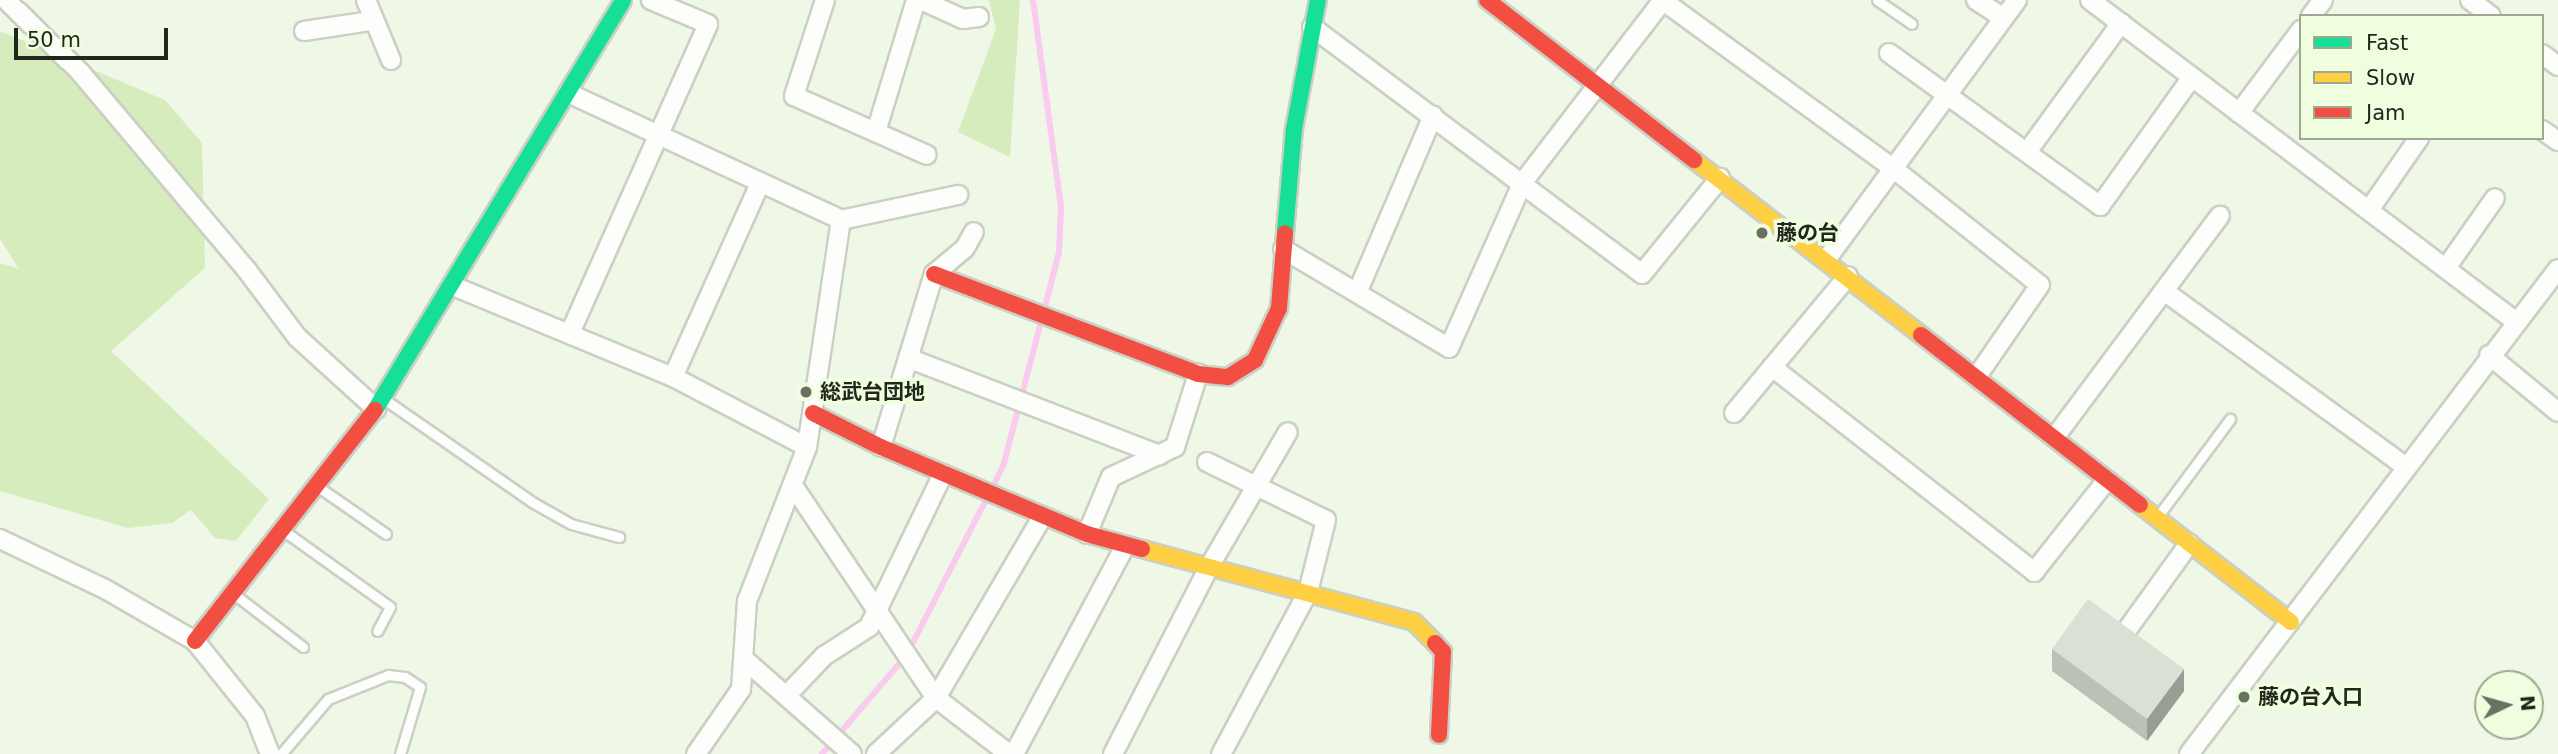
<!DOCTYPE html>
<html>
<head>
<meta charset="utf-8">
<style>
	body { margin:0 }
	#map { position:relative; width:2558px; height:754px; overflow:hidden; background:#eff7e7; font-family:"DejaVu Sans","Noto Sans JP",sans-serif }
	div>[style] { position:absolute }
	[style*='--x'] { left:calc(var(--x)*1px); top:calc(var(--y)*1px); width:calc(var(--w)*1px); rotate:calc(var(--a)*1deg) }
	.green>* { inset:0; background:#d6ecbd }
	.stream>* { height:6px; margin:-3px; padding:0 3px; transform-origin:3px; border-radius:3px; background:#f9cbef }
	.roads { filter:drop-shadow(2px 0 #cad0c3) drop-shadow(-2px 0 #cad0c3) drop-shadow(0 2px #cad0c3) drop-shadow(0 -2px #cad0c3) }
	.lane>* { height:9px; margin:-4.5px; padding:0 4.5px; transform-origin:4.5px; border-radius:4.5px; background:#fdfefb }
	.street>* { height:18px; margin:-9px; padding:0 9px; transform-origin:9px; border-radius:9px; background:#fdfefb }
	.fast>* { height:16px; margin:-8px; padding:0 8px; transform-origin:8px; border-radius:8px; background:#16e098 }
	.slow>* { height:16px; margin:-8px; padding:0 8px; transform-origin:8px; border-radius:8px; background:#ffcf43 }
	.jam>* { height:16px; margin:-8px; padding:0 8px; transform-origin:8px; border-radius:8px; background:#f24e42 }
	.wall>* { inset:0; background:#bbc1b6 }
	.shaded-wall>* { inset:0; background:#999d94 }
	.building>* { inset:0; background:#dae0d4 }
	.dots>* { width:19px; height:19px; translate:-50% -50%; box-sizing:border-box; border:4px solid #f0fee0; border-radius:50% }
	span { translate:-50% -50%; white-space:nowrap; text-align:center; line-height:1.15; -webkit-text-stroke:7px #f0fee0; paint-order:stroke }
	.poi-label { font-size:21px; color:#22271c; font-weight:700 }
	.left { translate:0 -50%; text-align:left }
	.legend { position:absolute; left:2299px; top:14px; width:245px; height:126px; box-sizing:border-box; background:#f0fee0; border:2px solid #9ea892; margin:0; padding:9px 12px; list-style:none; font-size:21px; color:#22271c }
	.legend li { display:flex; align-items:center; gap:14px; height:35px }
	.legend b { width:35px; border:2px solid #9ea892 }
	.north { position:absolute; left:2474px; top:670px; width:70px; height:70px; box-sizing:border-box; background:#f0fee0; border:2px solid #9ea892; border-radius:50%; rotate:85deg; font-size:19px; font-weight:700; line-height:28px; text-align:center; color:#22271c }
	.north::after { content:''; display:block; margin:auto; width:24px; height:32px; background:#6a7063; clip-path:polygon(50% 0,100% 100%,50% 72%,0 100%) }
	.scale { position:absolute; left:14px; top:28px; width:154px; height:32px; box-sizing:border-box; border:4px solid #22271c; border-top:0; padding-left:9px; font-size:21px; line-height:24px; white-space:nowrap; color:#22271c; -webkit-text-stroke:5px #f0fee0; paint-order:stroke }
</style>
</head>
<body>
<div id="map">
	<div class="green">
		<i style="clip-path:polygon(989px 0,1020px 0,1010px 157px,958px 132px,996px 29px)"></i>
		<i style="clip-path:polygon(0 31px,165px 100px,202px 143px,205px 268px,111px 351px,269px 499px,236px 541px,215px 538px,191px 510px,172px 523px,128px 528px,0 491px,0 263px,19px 269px,0 239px)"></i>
	</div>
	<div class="stream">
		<i style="--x:1033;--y:0;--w:210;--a:82.3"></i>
		<i style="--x:1061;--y:208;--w:44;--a:92.6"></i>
		<i style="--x:1059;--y:252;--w:61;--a:104.3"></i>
		<i style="--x:992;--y:489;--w:29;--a:-65"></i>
		<i style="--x:1004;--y:463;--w:146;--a:-75.3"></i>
		<i style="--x:822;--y:754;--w:129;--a:-49.4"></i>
		<i style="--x:906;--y:656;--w:178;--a:-62.9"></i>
	</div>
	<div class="roads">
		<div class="lane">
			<i style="--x:1877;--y:0;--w:42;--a:34.4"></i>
			<i style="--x:384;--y:399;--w:180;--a:34.8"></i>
			<i style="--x:532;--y:502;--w:45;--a:29.4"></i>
			<i style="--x:571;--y:524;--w:50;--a:15.2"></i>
			<i style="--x:317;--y:486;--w:84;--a:34.8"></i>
			<i style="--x:2158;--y:516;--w:121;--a:-53.4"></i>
			<i style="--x:284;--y:531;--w:130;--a:35.6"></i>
			<i style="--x:390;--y:607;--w:27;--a:118"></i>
			<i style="--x:234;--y:594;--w:87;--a:37.5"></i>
			<i style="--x:281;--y:754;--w:72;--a:-49.5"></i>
			<i style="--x:328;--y:699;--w:65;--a:-21.8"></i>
			<i style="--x:388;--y:675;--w:17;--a:7"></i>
			<i style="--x:405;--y:677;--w:18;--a:34"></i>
			<i style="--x:420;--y:687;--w:70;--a:106.6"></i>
		</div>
		<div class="street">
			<i style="--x:6;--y:0;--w:103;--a:44.2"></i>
			<i style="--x:80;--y:72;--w:258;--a:49.9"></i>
			<i style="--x:246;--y:269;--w:85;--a:53.1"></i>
			<i style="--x:297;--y:337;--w:107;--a:42.3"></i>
			<i style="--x:366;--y:0;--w:65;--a:67.4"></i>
			<i style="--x:825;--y:0;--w:101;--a:107.9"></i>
			<i style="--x:794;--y:96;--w:145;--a:23.9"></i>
			<i style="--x:921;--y:0;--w:46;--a:24.3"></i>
			<i style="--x:963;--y:19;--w:16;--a:-7"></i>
			<i style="--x:1662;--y:0;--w:287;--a:36.1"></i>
			<i style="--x:1894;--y:169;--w:186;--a:38.5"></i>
			<i style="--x:2040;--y:285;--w:111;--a:124.7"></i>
			<i style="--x:1976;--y:0;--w:33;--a:33"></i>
			<i style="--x:2090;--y:0;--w:533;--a:37.06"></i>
			<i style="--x:2470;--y:0;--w:26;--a:37"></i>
			<i style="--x:2311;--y:16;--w:20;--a:-53"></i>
			<i style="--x:1312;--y:27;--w:412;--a:36.8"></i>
			<i style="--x:1642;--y:274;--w:124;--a:-50.9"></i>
			<i style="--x:304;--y:31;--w:68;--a:-8.5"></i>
			<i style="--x:1889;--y:53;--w:261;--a:35.9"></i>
			<i style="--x:2100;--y:206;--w:158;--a:-54.5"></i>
			<i style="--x:2542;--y:54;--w:20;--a:37"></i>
			<i style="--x:568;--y:93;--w:301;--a:24.9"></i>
			<i style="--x:841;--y:220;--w:120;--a:-12.1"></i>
			<i style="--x:2239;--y:113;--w:104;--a:-53.2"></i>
			<i style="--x:2542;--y:130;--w:19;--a:35"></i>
			<i style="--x:876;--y:132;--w:138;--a:-73.1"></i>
			<i style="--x:2027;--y:152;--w:160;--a:-53.9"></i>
			<i style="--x:2369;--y:210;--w:88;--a:-55.2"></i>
			<i style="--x:1283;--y:249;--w:193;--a:30.8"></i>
			<i style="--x:1449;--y:348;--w:182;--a:-66"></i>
			<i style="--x:1523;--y:182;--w:230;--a:-52.4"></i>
			<i style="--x:1826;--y:260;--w:323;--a:-53.7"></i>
			<i style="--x:2446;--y:268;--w:85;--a:-55"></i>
			<i style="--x:453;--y:286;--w:238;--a:22.5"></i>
			<i style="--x:673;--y:377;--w:151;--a:27.6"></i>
			<i style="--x:2164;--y:291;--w:299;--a:36"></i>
			<i style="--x:1357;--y:293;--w:193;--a:-66.8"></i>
			<i style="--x:570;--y:333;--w:338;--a:-65.9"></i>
			<i style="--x:708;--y:24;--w:62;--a:-157.2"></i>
			<i style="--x:2489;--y:355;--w:89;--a:39.6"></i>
			<i style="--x:908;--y:358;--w:270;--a:21.1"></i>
			<i style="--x:1772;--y:367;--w:333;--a:38"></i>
			<i style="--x:2034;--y:572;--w:117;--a:-51.6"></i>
			<i style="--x:673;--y:377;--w:209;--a:-65.8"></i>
			<i style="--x:1734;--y:413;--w:178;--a:-50.2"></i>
			<i style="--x:2055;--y:437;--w:276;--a:-53.3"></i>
			<i style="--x:881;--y:447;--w:181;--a:-73"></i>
			<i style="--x:934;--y:274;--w:40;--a:-40"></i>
			<i style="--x:965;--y:248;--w:18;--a:-61"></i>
			<i style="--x:1207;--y:462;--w:132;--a:26"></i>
			<i style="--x:1326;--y:520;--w:74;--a:104"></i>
			<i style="--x:1308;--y:592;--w:184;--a:118.2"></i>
			<i style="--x:794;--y:487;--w:254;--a:56.1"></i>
			<i style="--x:936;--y:698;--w:92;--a:37.5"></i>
			<i style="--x:1087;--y:534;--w:62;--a:-67.2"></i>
			<i style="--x:1111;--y:477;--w:71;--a:-25.1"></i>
			<i style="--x:1175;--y:447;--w:77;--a:-72.5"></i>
			<i style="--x:0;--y:539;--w:116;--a:25.5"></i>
			<i style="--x:105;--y:589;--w:104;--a:30"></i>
			<i style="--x:195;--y:641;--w:96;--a:51.3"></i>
			<i style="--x:255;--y:716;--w:41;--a:68.5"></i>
			<i style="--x:2119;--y:641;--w:120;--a:-54.2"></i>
			<i style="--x:745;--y:660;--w:142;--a:41.3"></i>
			<i style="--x:786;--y:696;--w:55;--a:-46.5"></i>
			<i style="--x:824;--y:656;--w:54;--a:-32.8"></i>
			<i style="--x:869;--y:627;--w:170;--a:-64.2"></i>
			<i style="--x:696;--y:754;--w:79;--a:-55.3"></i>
			<i style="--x:741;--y:689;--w:88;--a:-86.1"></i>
			<i style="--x:747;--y:601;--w:165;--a:-68.7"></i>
			<i style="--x:807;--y:447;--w:230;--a:-81.5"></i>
			<i style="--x:876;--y:754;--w:82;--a:-43"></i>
			<i style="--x:936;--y:698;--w:210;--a:-59.6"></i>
			<i style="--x:1014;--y:754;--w:236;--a:-61.9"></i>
			<i style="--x:1113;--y:754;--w:210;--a:-62.8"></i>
			<i style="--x:1209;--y:567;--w:156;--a:-59.7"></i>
			<i style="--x:2189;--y:754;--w:609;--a:-52.74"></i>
		</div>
		<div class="fast">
			<i style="--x:1285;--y:233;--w:104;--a:-85.1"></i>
			<i style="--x:1294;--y:129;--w:131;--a:-79.5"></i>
			<i style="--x:375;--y:410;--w:479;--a:-58.8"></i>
		</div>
		<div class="slow">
			<i style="--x:1694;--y:160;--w:287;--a:37.6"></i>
			<i style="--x:2140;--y:505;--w:191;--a:37.8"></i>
			<i style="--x:1142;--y:549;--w:282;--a:15"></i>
			<i style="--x:1414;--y:622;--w:30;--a:45"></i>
		</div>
		<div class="jam">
			<i style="--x:1487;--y:0;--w:262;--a:37.7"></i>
			<i style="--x:934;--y:274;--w:282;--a:20.7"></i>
			<i style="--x:1198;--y:374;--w:30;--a:6"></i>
			<i style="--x:1228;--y:377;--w:32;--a:-32"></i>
			<i style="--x:1255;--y:360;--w:57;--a:-65.2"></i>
			<i style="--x:1279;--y:308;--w:75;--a:-85.4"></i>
			<i style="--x:1921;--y:335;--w:277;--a:37.8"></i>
			<i style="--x:813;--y:413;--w:76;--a:26.6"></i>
			<i style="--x:881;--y:447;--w:224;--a:22.9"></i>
			<i style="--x:1087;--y:534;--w:57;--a:15.3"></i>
			<i style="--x:195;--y:641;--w:293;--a:-52.1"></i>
			<i style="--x:1435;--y:643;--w:12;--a:48"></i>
			<i style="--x:1443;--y:652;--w:83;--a:92.8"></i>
		</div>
	</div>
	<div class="wall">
		<i style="clip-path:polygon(2052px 649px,2184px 691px,2147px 741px,2052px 671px)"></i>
	</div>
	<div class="shaded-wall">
		<i style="clip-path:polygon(2184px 669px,2184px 691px,2147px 741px,2147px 719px)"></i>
	</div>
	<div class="building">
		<i style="clip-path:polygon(2088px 599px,2184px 669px,2147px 719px,2052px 649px)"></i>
	</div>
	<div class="dots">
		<i style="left:1762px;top:233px;background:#6a7063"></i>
		<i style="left:806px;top:392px;background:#6a7063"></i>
		<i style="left:2244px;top:697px;background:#6a7063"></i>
	</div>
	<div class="poi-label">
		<span class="left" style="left:1776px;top:233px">藤の台</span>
		<span class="left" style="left:820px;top:392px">総武台団地</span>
		<span class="left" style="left:2258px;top:697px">藤の台入口</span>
	</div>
	<ul class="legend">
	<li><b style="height:9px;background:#16e098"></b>Fast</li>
	<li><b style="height:9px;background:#ffcf43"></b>Slow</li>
	<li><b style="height:9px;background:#f24e42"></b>Jam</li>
	</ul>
	<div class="north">N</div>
	<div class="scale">50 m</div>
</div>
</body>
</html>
